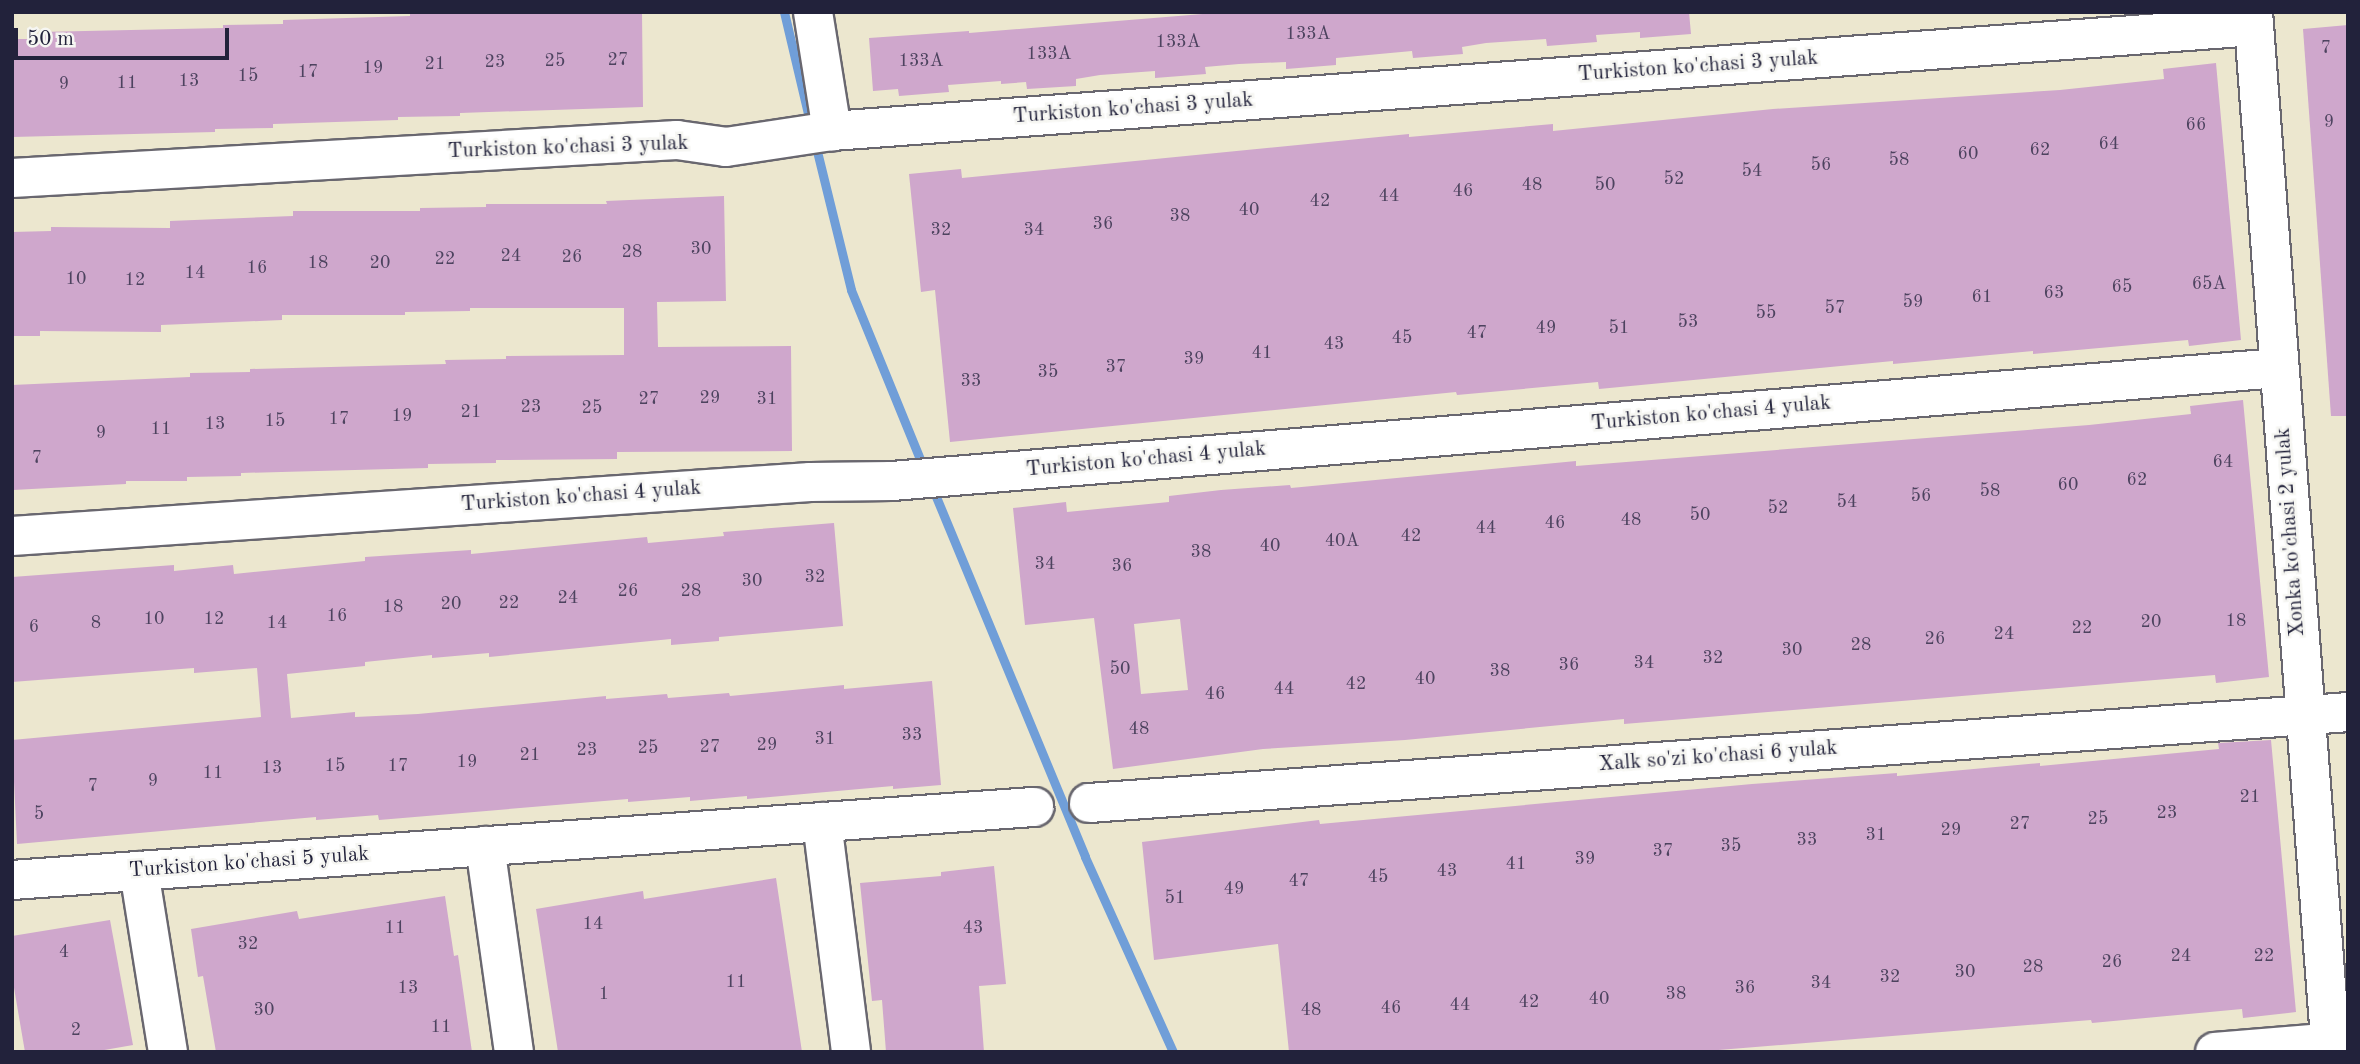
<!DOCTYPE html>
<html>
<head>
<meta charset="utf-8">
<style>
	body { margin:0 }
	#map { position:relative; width:2360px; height:1064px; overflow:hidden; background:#ece7cf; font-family:"Old Standard TT",serif }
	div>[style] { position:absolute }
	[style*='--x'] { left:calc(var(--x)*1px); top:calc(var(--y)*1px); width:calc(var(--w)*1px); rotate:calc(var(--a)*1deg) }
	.stream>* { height:9px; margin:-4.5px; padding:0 4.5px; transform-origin:4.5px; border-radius:4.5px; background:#709ed8 }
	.building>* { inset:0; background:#cfa7cc }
	.roads { filter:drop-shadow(2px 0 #69676f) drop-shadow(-2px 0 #69676f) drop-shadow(0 2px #69676f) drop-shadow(0 -2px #69676f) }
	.minor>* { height:38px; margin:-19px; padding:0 19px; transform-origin:19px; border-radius:19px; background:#fff }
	span { translate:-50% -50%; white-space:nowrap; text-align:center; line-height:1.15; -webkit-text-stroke:5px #f6f6f2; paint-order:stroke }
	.number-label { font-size:18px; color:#4d435f }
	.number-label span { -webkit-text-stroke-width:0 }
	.street-label { font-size:21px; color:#22223b }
	.frame { position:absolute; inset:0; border:14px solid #22223b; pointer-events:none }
	.scale { position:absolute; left:14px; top:28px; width:215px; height:32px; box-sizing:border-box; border:4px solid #22223b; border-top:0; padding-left:9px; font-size:21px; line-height:24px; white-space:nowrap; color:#22223b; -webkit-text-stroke:5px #f6f6f2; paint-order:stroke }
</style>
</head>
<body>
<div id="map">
	<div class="stream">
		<i style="--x:784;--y:12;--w:117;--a:76.7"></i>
		<i style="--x:815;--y:143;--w:151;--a:76.2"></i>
		<i style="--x:851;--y:290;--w:196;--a:67.8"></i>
		<i style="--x:932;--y:487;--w:400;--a:67.5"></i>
		<i style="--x:1085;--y:857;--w:214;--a:65.7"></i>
	</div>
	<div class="building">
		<i style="clip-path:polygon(410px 12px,642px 12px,643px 107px,460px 113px,460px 116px,398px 117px,398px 120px,273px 124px,273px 128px,215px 129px,215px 132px,12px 137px,12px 39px,39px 39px,39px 32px,223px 28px,223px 25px,283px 24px,283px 20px,410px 16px)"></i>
		<i style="clip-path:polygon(1227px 12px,1689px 12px,1691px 34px,1640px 38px,1640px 32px,1596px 35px,1597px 42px,1547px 46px,1546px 39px,1486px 43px,1462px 47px,1463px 54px,1413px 58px,1412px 51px,1336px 58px,1336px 65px,1286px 69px,1286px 62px,1239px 64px,1205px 67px,1206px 74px,1155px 78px,1155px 71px,1100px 75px,1076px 79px,1076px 86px,1027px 89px,1026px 82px,1001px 84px,1001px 81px,948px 85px,949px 92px,899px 96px,898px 89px,873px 91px,869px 38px,969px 31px,969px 33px)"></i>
		<i style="clip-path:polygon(2348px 25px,2348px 416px,2331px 416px,2303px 29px)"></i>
		<i style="clip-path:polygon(2216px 63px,2241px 340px,2189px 346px,2188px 340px,2033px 354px,2033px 351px,1893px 364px,1893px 361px,1599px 389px,1598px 382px,1457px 395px,1456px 392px,950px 442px,935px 290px,921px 292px,909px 174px,961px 169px,962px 178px,1409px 134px,1409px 137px,1553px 124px,1553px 131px,1773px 109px,2060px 90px,2164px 79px,2163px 69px)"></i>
		<i style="clip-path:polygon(724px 196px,726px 301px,657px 302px,658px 347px,791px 346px,792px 451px,617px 452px,617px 459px,496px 460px,496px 463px,428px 464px,428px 468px,241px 473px,241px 476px,187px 477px,187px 481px,126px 481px,126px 484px,13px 490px,12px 385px,190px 377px,190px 373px,250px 372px,250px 369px,446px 364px,445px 360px,506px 359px,506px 356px,624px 355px,624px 308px,470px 308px,470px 311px,405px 312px,405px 315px,282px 315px,282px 320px,161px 325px,161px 332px,40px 331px,40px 336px,12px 336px,12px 232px,51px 231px,51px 227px,170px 228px,170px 221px,293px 216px,293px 211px,420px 211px,420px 208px,486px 207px,486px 204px,607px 204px,606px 201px)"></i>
		<i style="clip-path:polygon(evenodd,2243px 400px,2269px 677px,2216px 683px,2215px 675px,1624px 724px,1624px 719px,1405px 740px,1263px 749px,1113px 769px,1094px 618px,1025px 625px,1013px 508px,1066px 502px,1067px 512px,1169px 502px,1169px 496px,1221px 490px,1290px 485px,1291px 488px,1576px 461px,1576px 466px,2089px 425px,2191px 414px,2190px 406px,2243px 400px,1180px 619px,1188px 690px,1141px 694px,1134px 624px,1180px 619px)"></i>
		<i style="clip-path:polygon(834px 523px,843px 626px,719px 637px,719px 641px,671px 645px,671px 639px,489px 657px,489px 653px,432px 658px,432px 655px,365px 662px,365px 666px,287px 674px,291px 718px,355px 712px,355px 717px,418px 714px,606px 696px,606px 699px,667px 694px,668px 698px,729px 693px,730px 696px,844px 685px,844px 689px,932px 681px,941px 785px,893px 789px,893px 786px,747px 799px,747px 796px,690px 801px,690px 797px,628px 802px,628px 799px,379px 820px,378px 815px,316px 820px,316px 817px,17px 844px,12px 740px,261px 717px,257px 668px,194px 673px,194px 668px,12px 682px,12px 577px,174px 565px,174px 571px,233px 565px,234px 574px,365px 561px,365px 557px,471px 550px,471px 554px,647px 537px,648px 543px,724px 536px,723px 532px)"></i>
		<i style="clip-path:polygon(2271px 740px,2296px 1012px,2243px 1018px,2242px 1009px,2092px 1023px,2091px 1020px,1694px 1052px,1289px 1052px,1278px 944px,1154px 960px,1142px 842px,1319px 820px,1320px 824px,1752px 784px,1897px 773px,1897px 776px,2040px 763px,2040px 766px,2219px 749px,2218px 743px)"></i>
		<i style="clip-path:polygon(994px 866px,1006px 984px,979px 986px,984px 1052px,886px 1052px,882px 1000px,872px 1001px,860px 883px,941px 876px,941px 872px)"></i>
		<i style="clip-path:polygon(776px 878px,802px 1052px,558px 1052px,536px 909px,643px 891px,644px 899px)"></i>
		<i style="clip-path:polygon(445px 896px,454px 956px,458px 955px,472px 1052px,216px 1052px,203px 976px,198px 977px,191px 929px,297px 911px,299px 919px)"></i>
		<i style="clip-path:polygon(110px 920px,133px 1045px,93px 1052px,25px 1052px,12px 976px,12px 936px)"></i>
	</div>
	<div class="roads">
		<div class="minor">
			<i style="--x:813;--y:12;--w:121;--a:80.9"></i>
			<i style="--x:2253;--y:12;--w:1043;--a:85.71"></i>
			<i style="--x:12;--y:178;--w:666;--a:-3.27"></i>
			<i style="--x:677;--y:140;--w:49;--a:8.1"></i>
			<i style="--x:726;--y:147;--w:107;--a:-8.6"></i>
			<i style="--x:832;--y:131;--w:1426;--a:-4.22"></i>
			<i style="--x:12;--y:536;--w:800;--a:-3.87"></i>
			<i style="--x:810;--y:482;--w:82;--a:-0.7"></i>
			<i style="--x:892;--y:481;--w:1392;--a:-4.66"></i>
			<i style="--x:1089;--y:803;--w:1262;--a:-4.13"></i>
			<i style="--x:822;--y:822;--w:232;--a:82.8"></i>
			<i style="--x:485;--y:846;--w:208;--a:82"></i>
			<i style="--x:139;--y:871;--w:183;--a:80.9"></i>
			<i style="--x:12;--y:880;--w:1025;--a:-4.09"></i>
			<i style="--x:2215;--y:1052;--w:133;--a:-4.7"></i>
		</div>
	</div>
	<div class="number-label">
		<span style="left:1308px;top:34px">133A</span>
		<span style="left:1178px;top:42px">133A</span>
		<span style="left:2326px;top:48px">7</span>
		<span style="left:1049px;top:54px">133A</span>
		<span style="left:618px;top:60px">27</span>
		<span style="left:555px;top:61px">25</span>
		<span style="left:921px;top:61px">133A</span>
		<span style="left:495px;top:62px">23</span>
		<span style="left:435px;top:64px">21</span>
		<span style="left:373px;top:68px">19</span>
		<span style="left:308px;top:72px">17</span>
		<span style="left:248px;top:76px">15</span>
		<span style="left:189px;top:81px">13</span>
		<span style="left:127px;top:83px">11</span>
		<span style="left:64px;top:84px">9</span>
		<span style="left:2329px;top:122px">9</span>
		<span style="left:2196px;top:125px">66</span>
		<span style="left:2109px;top:144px">64</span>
		<span style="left:2040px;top:150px">62</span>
		<span style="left:1968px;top:154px">60</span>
		<span style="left:1899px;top:160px">58</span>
		<span style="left:1821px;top:165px">56</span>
		<span style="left:1752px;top:171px">54</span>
		<span style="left:1674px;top:179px">52</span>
		<span style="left:1532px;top:185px">48</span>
		<span style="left:1605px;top:185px">50</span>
		<span style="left:1463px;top:191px">46</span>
		<span style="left:1389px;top:196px">44</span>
		<span style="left:1320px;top:201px">42</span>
		<span style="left:1249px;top:210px">40</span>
		<span style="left:1180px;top:216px">38</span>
		<span style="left:1103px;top:224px">36</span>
		<span style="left:941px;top:230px">32</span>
		<span style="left:1034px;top:230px">34</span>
		<span style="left:701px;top:249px">30</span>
		<span style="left:632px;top:252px">28</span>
		<span style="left:511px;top:256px">24</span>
		<span style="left:572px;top:257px">26</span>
		<span style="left:445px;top:259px">22</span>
		<span style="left:318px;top:263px">18</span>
		<span style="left:380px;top:263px">20</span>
		<span style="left:257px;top:268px">16</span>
		<span style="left:195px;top:273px">14</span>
		<span style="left:76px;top:279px">10</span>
		<span style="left:135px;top:280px">12</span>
		<span style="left:2209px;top:284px">65A</span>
		<span style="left:2122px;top:287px">65</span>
		<span style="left:2054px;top:293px">63</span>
		<span style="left:1982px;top:297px">61</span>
		<span style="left:1913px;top:302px">59</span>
		<span style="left:1835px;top:308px">57</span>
		<span style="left:1766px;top:313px">55</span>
		<span style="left:1688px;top:322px">53</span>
		<span style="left:1546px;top:328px">49</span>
		<span style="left:1619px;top:328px">51</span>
		<span style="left:1477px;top:333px">47</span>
		<span style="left:1402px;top:338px">45</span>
		<span style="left:1334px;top:344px">43</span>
		<span style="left:1262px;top:353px">41</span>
		<span style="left:1194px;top:359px">39</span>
		<span style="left:1116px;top:367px">37</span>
		<span style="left:1048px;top:372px">35</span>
		<span style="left:971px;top:381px">33</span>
		<span style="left:710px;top:398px">29</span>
		<span style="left:649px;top:399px">27</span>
		<span style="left:767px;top:399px">31</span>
		<span style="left:531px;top:407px">23</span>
		<span style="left:592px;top:408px">25</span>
		<span style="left:471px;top:412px">21</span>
		<span style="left:402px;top:416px">19</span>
		<span style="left:339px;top:419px">17</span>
		<span style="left:275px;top:421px">15</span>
		<span style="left:215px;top:424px">13</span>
		<span style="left:161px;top:429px">11</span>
		<span style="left:101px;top:433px">9</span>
		<span style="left:37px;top:458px">7</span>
		<span style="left:2223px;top:462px">64</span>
		<span style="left:2137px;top:480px">62</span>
		<span style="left:2068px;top:485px">60</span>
		<span style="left:1990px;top:491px">58</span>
		<span style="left:1921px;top:496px">56</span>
		<span style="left:1847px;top:502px">54</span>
		<span style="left:1778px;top:508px">52</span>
		<span style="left:1700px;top:515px">50</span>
		<span style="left:1631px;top:520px">48</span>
		<span style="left:1555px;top:523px">46</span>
		<span style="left:1486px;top:528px">44</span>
		<span style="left:1411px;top:536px">42</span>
		<span style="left:1342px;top:541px">40A</span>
		<span style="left:1270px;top:546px">40</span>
		<span style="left:1201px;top:552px">38</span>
		<span style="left:1045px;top:564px">34</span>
		<span style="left:1122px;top:566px">36</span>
		<span style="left:815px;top:577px">32</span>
		<span style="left:752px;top:581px">30</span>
		<span style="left:628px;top:591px">26</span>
		<span style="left:691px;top:591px">28</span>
		<span style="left:568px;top:598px">24</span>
		<span style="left:509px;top:603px">22</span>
		<span style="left:451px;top:604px">20</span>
		<span style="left:393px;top:607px">18</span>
		<span style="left:337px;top:616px">16</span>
		<span style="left:154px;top:619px">10</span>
		<span style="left:214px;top:619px">12</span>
		<span style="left:2236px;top:621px">18</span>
		<span style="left:2151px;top:622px">20</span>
		<span style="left:96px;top:623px">8</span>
		<span style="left:277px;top:623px">14</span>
		<span style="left:34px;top:627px">6</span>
		<span style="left:2082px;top:628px">22</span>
		<span style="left:2004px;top:634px">24</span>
		<span style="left:1935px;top:639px">26</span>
		<span style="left:1861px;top:645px">28</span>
		<span style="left:1792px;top:650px">30</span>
		<span style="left:1713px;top:658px">32</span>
		<span style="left:1644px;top:663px">34</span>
		<span style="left:1569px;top:665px">36</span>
		<span style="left:1120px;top:669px">50</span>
		<span style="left:1500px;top:671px">38</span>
		<span style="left:1425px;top:679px">40</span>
		<span style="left:1356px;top:684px">42</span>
		<span style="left:1284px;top:689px">44</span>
		<span style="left:1215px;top:694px">46</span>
		<span style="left:1139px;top:729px">48</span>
		<span style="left:912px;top:735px">33</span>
		<span style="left:825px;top:739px">31</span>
		<span style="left:767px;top:745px">29</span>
		<span style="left:710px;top:747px">27</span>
		<span style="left:648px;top:748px">25</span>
		<span style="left:587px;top:750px">23</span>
		<span style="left:530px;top:755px">21</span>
		<span style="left:467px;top:762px">19</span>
		<span style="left:335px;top:766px">15</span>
		<span style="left:398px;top:766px">17</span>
		<span style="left:272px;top:768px">13</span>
		<span style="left:213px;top:773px">11</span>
		<span style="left:153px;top:781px">9</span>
		<span style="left:93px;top:786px">7</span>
		<span style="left:2250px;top:797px">21</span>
		<span style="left:2167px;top:813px">23</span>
		<span style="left:39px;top:814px">5</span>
		<span style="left:2098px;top:819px">25</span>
		<span style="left:2020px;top:824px">27</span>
		<span style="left:1951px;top:830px">29</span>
		<span style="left:1876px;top:835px">31</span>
		<span style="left:1807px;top:840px">33</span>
		<span style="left:1731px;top:846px">35</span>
		<span style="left:1663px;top:851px">37</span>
		<span style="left:1585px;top:859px">39</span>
		<span style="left:1516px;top:864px">41</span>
		<span style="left:1447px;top:871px">43</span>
		<span style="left:1378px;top:877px">45</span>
		<span style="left:1299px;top:881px">47</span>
		<span style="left:1234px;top:889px">49</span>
		<span style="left:1175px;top:898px">51</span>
		<span style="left:593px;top:924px">14</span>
		<span style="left:395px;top:928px">11</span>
		<span style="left:973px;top:928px">43</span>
		<span style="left:248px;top:944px">32</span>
		<span style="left:64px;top:952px">4</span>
		<span style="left:2181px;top:956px">24</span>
		<span style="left:2264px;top:956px">22</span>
		<span style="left:2112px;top:962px">26</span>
		<span style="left:2033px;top:967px">28</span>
		<span style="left:1965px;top:972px">30</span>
		<span style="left:1890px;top:977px">32</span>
		<span style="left:736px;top:982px">11</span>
		<span style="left:1821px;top:983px">34</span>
		<span style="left:408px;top:988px">13</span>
		<span style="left:1745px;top:988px">36</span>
		<span style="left:604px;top:994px">1</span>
		<span style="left:1676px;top:994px">38</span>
		<span style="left:1599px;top:999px">40</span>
		<span style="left:1529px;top:1002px">42</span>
		<span style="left:1460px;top:1005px">44</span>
		<span style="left:1391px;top:1008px">46</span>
		<span style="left:264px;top:1010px">30</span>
		<span style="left:1311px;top:1010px">48</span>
		<span style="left:441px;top:1027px">11</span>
		<span style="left:76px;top:1030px">2</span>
	</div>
	<div class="street-label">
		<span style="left:1698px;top:67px;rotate:-4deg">Turkiston ko'chasi 3 yulak</span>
		<span style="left:1133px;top:109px;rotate:-4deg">Turkiston ko'chasi 3 yulak</span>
		<span style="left:568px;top:148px;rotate:-2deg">Turkiston ko'chasi 3 yulak</span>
		<span style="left:1711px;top:414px;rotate:-5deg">Turkiston ko'chasi 4 yulak</span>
		<span style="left:1146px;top:460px;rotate:-5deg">Turkiston ko'chasi 4 yulak</span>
		<span style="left:581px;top:497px;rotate:-4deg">Turkiston ko'chasi 4 yulak</span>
		<span style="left:2291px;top:532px;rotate:-94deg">Xonka ko'chasi 2 yulak</span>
		<span style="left:1718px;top:757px;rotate:-4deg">Xalk so'zi ko'chasi 6 yulak</span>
		<span style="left:249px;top:863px;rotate:-4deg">Turkiston ko'chasi 5 yulak</span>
	</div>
	<div class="frame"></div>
	<div class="scale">50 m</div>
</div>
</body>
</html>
